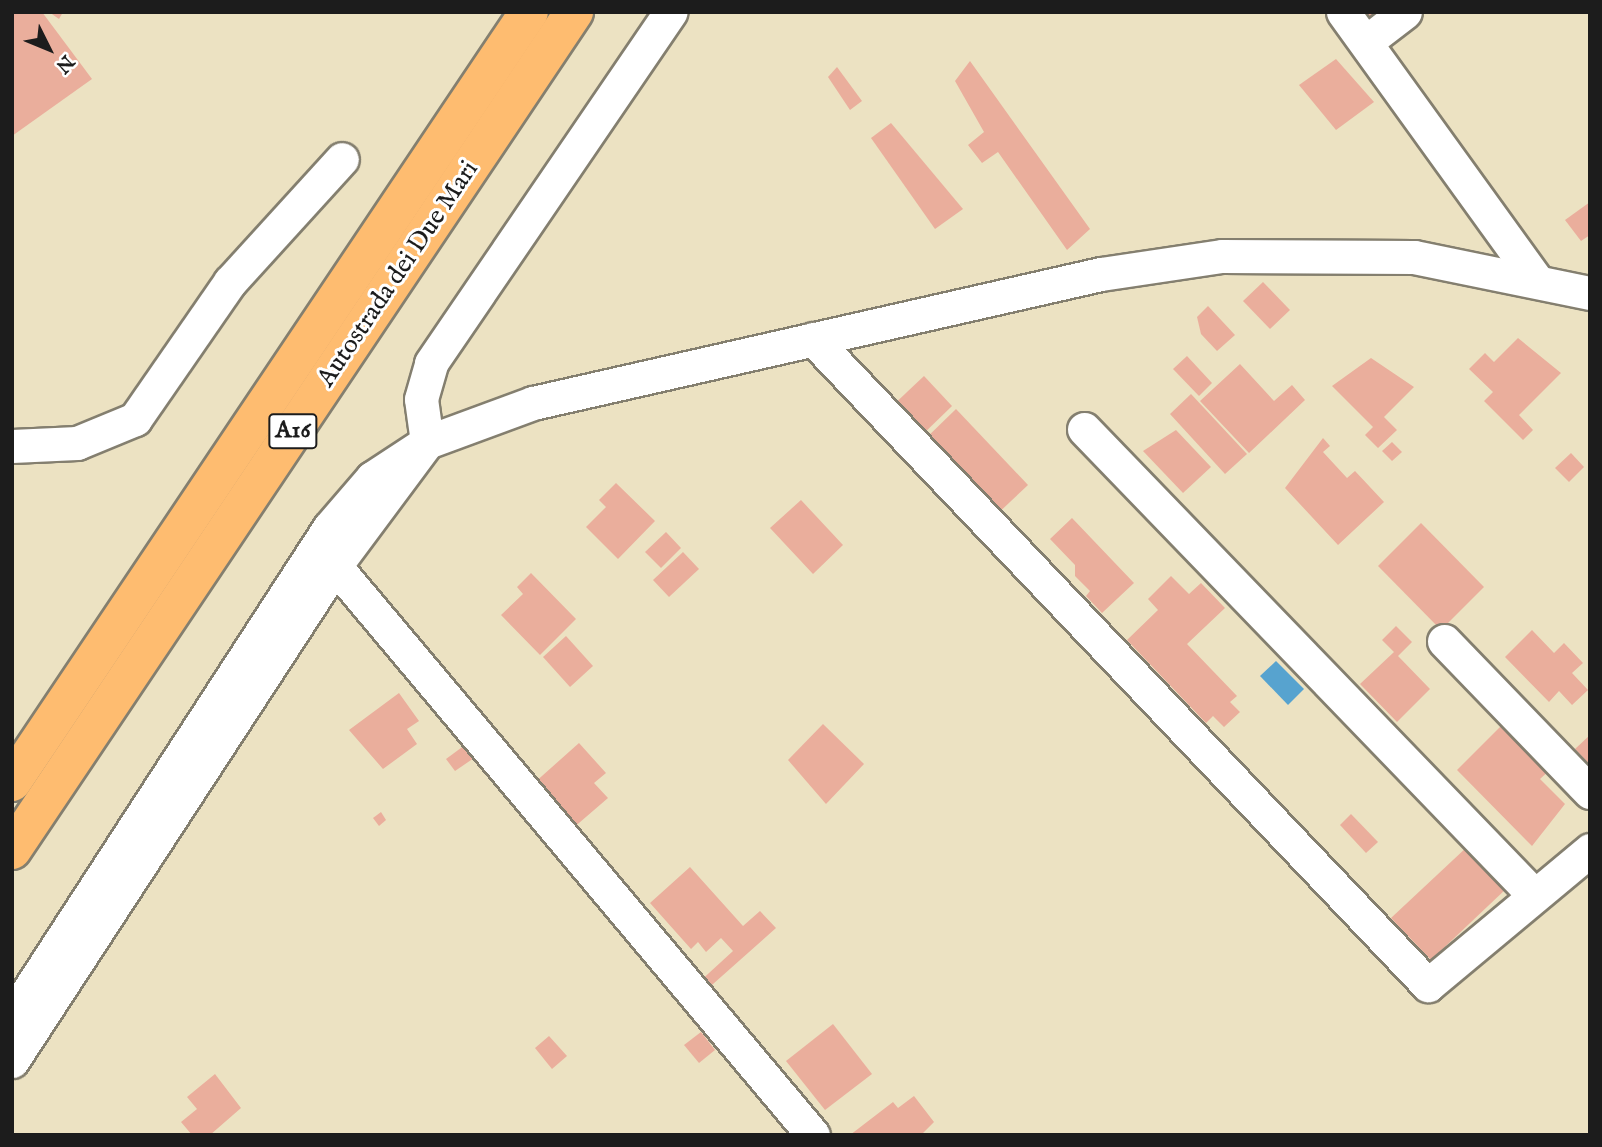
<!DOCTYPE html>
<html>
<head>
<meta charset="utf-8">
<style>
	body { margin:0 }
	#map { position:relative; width:1602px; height:1147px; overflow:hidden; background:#ece2c2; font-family:"IM FELL English",serif }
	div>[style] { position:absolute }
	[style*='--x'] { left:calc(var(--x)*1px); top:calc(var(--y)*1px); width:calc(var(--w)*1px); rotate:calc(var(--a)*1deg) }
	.water>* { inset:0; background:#57a3cf }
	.building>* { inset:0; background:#eaae9c }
	.roads { filter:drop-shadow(2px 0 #847f6f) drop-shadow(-2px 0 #847f6f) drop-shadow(0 2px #847f6f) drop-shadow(0 -2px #847f6f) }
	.minor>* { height:33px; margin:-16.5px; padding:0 16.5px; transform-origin:16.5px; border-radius:16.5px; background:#fff }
	.motorway>* { height:38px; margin:-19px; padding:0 19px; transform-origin:19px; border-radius:19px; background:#febc70 }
	span { translate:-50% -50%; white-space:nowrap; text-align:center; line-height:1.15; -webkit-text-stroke:6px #fff; paint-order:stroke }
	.shield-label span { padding:2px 5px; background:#fff; border:2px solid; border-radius:5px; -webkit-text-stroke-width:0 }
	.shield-label { font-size:24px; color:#1c1c1c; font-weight:700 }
	.street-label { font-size:26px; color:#1c1c1c }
	.frame { position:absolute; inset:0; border:14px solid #1c1c1c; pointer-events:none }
	.north { position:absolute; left:14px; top:14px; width:70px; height:70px; -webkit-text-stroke:5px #fff; paint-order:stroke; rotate:133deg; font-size:19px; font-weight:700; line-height:28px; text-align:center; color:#1c1c1c }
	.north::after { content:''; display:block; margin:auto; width:24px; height:32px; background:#1c1c1c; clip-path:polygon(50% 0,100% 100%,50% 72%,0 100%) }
</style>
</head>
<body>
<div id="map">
	<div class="water">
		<i style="clip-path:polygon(1276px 661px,1304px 689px,1288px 705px,1260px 676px)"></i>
	</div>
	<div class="building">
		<i style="clip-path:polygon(12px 12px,42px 12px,92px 79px,12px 136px)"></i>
		<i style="clip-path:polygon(49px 12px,63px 12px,59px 19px)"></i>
		<i style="clip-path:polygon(1358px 12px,1381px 12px,1367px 23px)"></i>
		<i style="clip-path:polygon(1336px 59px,1374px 102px,1336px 130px,1299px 85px)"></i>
		<i style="clip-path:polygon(970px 61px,1090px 229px,1067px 250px,998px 152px,982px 163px,968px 145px,984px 132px,955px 81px)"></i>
		<i style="clip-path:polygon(837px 67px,862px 101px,850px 110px,828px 77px)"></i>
		<i style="clip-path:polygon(891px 123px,963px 209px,935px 229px,871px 138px)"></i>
		<i style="clip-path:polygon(1590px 202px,1590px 235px,1581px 241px,1565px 220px)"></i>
		<i style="clip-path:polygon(1263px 282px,1290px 310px,1270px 329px,1243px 301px)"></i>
		<i style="clip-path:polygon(1208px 306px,1235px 335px,1217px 351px,1201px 334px,1197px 317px)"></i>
		<i style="clip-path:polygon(1518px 338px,1561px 373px,1519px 415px,1533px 430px,1523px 440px,1484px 401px,1493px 392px,1469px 369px,1485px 353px,1494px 362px)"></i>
		<i style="clip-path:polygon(1187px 356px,1212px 383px,1199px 396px,1173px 369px)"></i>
		<i style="clip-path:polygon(1371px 358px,1414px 387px,1384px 417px,1397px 430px,1378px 448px,1365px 435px,1373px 427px,1332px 386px)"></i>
		<i style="clip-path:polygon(1240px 364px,1274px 401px,1292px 385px,1305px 400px,1249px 453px,1200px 401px)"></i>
		<i style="clip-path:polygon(924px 376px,952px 406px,918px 439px,889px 409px)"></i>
		<i style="clip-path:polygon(1191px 394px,1247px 454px,1225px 474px,1170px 414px)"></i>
		<i style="clip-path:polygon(956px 409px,1028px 485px,992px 519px,921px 443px)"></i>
		<i style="clip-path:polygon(1176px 430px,1211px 467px,1183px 493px,1143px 451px)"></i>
		<i style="clip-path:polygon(1323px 438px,1330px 446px,1323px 452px,1347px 478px,1355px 471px,1384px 502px,1338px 545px,1285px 488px)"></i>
		<i style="clip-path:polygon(1392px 442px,1402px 452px,1392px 461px,1382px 451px)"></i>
		<i style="clip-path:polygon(1571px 453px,1584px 467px,1569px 482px,1555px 468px)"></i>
		<i style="clip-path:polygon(616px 483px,655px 521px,618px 559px,586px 527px,606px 507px,599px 500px)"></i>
		<i style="clip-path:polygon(801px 500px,843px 545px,813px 574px,770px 528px)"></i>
		<i style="clip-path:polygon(1072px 518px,1134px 583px,1102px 613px,1086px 596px,1090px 591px,1075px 576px,1075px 565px,1050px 539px)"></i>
		<i style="clip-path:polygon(1421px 523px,1484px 587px,1441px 630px,1378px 566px)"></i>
		<i style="clip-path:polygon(666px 532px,681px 548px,661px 568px,645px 552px)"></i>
		<i style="clip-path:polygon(683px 552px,699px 569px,669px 597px,653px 580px)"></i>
		<i style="clip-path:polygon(531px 573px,576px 619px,540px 655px,501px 615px,523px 594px,517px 587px)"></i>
		<i style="clip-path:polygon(1171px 576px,1189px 594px,1201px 583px,1225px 608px,1187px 644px,1237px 696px,1230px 702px,1240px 712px,1224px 727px,1213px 716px,1206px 723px,1127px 640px,1158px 610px,1148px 599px)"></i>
		<i style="clip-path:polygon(1396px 626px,1412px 642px,1398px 656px,1430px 689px,1397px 722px,1360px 684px,1394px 652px,1382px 640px)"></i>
		<i style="clip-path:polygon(1532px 630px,1554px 653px,1564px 643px,1583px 663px,1572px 673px,1588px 690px,1572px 705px,1559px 691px,1549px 702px,1505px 657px)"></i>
		<i style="clip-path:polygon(566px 636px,593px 666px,570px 687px,543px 657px)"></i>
		<i style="clip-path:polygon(399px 693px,419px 721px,407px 729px,417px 744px,383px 769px,349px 730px)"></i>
		<i style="clip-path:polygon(1506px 721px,1552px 768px,1540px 779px,1565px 804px,1532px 846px,1457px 770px)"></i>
		<i style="clip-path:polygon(823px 724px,864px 764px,826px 804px,788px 760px)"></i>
		<i style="clip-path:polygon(1590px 735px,1590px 765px,1575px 749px)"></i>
		<i style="clip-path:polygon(579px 743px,606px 773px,594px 783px,608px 798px,572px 829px,533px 784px)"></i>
		<i style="clip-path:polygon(465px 745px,474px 758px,455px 771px,446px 759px)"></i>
		<i style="clip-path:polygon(381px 812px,386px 820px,379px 826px,373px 818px)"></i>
		<i style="clip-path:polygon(1351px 814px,1378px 842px,1366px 853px,1340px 825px)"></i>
		<i style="clip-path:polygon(1468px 846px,1507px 888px,1431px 960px,1391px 918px)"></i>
		<i style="clip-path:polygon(690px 867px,743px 926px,760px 911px,776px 928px,704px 992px,697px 984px,733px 951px,721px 938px,706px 952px,698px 942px,691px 949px,650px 903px)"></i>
		<i style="clip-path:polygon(833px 1024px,872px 1074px,825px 1110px,786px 1061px)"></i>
		<i style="clip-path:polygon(701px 1032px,715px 1050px,699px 1063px,684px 1045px)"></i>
		<i style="clip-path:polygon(549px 1036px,567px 1056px,552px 1069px,535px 1048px)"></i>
		<i style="clip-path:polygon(215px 1074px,241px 1108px,210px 1135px,192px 1135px,181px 1122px,197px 1109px,187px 1097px)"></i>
		<i style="clip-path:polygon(914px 1096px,934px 1122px,921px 1135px,850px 1135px,893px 1102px,898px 1108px)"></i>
	</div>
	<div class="roads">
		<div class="minor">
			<i style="--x:1343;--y:12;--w:332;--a:54.2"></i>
			<i style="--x:1366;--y:42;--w:49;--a:-37.6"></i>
			<i style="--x:813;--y:339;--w:892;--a:46.41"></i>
			<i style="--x:1428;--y:985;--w:211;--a:-39.8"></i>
			<i style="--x:1084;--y:429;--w:646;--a:46"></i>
			<i style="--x:12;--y:446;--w:65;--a:-2.6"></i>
			<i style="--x:77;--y:443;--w:63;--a:-22.5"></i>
			<i style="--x:135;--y:419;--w:167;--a:-55.3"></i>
			<i style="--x:230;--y:282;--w:166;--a:-47.7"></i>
			<i style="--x:335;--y:566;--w:743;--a:49.97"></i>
			<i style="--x:1444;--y:641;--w:210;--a:46"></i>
			<i style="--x:12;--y:1016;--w:582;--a:-56.99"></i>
			<i style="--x:329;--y:528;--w:66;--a:-49.3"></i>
			<i style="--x:372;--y:478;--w:66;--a:-33.2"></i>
			<i style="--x:427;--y:442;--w:113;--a:-20.2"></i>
			<i style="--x:533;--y:403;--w:582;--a:-12.8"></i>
			<i style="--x:1101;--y:274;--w:122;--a:-8.5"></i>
			<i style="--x:1222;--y:256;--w:192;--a:0.3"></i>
			<i style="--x:1414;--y:257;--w:180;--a:11.6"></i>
			<i style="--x:12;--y:1061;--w:591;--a:-56.87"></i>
			<i style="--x:335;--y:566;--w:154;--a:-53.4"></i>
			<i style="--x:427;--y:442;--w:43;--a:-97.9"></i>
			<i style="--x:421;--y:399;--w:37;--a:-74"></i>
			<i style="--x:431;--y:363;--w:425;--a:-55.7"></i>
		</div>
		<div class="motorway">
			<i style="--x:12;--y:782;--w:927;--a:-56.12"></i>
			<i style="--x:12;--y:850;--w:1009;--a:-56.15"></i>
		</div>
	</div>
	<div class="shield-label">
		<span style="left:293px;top:431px">A16</span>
	</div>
	<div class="street-label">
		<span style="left:398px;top:274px;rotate:-56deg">Autostrada dei Due Mari</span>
	</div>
	<div class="frame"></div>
	<div class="north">N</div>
</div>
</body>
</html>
